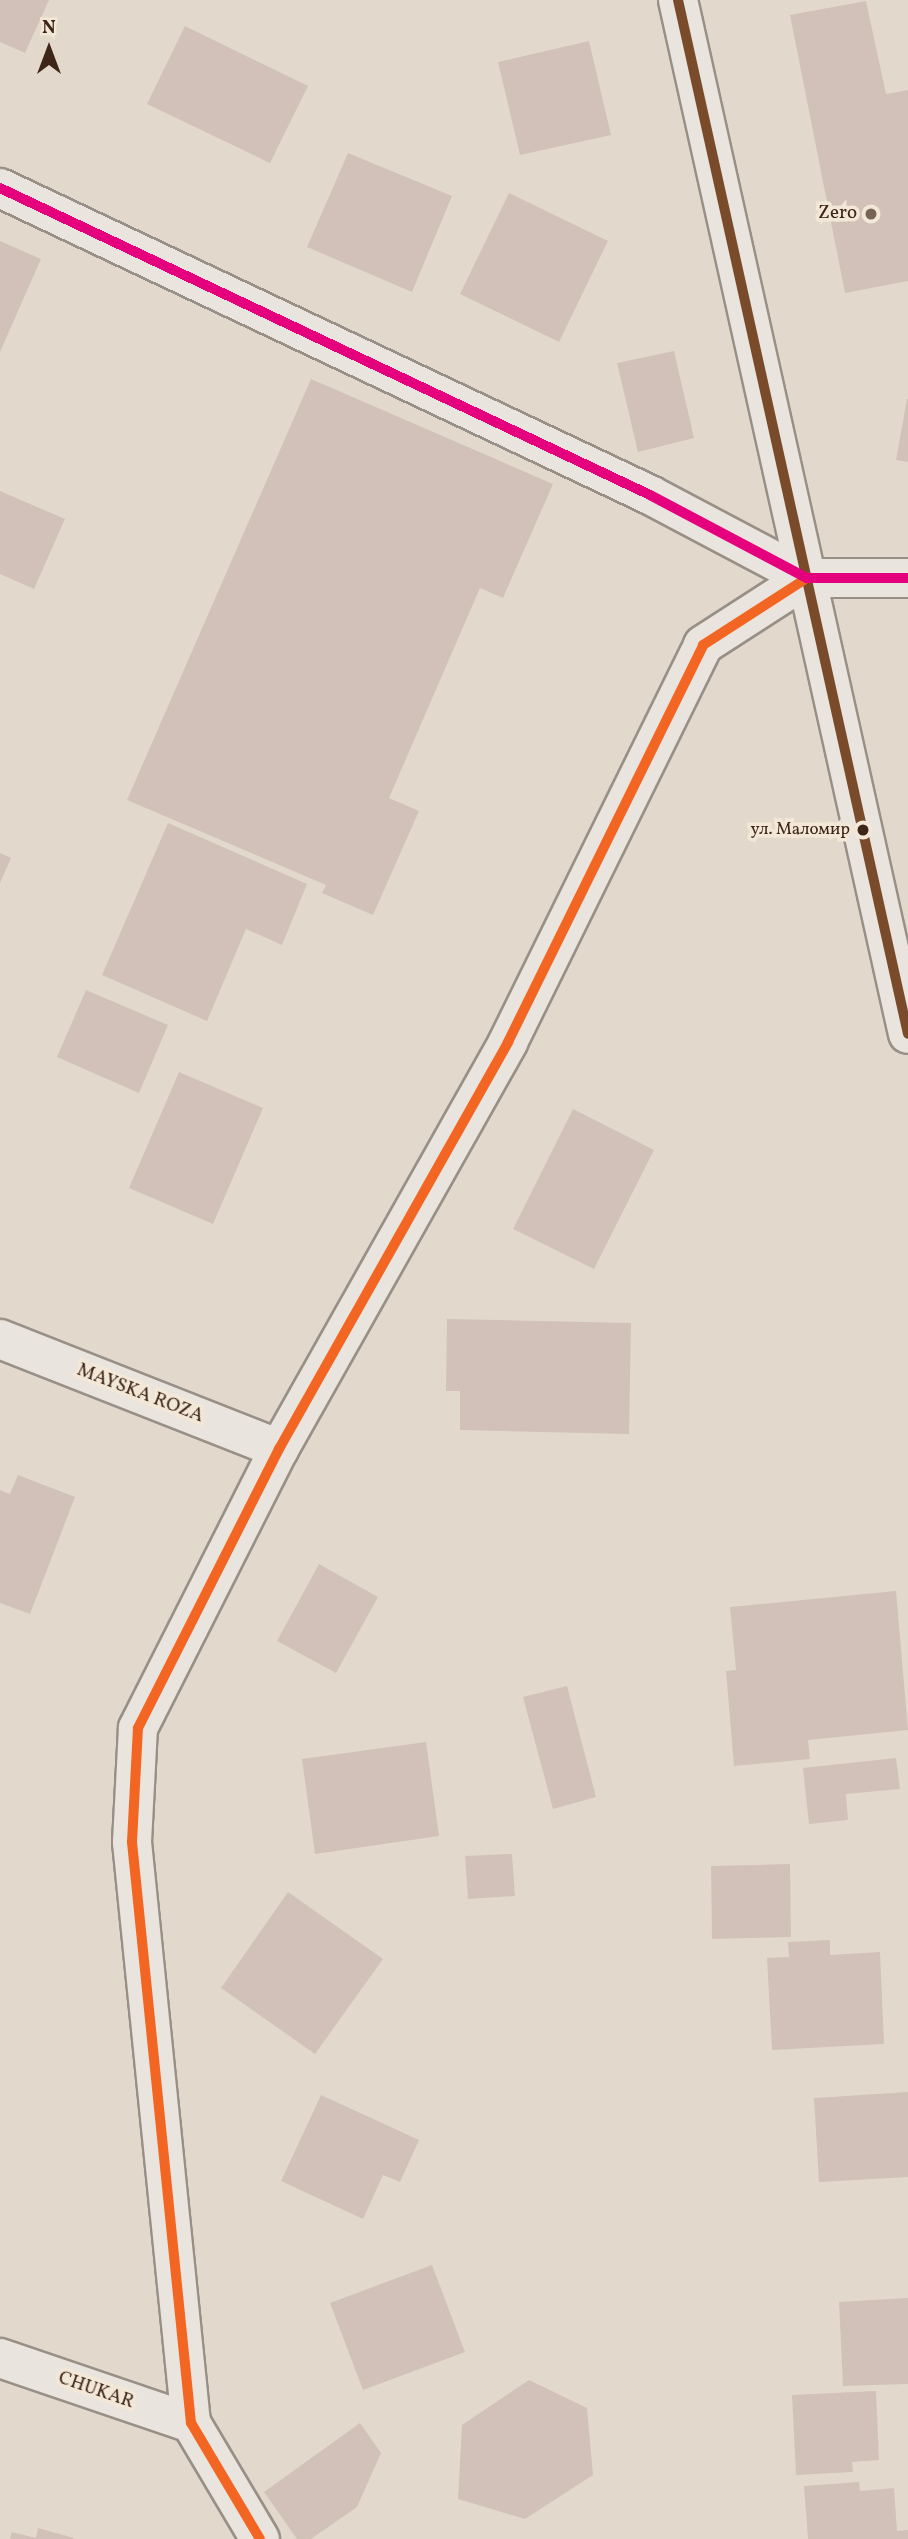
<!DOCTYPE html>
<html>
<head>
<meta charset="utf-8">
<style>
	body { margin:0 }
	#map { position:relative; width:908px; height:2539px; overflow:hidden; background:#e2d9cc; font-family:Vollkorn,serif }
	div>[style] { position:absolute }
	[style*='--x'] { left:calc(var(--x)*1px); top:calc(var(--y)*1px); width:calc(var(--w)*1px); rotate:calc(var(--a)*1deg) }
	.building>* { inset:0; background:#d2c1b9 }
	.roads { filter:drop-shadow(2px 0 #989087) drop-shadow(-2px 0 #989087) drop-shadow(0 2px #989087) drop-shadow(0 -2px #989087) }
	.minor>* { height:38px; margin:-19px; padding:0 19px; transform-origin:19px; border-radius:19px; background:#e9e4dd }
	.secondary>* { height:38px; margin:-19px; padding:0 19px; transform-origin:19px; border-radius:19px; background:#e9e4dd }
	.bus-1>* { height:10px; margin:-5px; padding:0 5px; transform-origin:5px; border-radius:5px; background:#7a4b2a }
	.bus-2>* { height:10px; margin:-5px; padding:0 5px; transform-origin:5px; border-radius:5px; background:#f26522 }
	.bus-3>* { height:10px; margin:-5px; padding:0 5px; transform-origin:5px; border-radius:5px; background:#e5007d }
	.dots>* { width:19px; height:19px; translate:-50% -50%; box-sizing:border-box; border:4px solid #f3e8d7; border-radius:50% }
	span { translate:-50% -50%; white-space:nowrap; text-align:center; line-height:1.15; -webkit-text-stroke:7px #f3e8d7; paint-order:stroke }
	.bus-label { font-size:17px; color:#3d2517 }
	.right { translate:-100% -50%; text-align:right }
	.poi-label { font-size:19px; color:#3d2517 }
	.street-label { font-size:19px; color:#3d2517 }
	.north { position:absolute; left:14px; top:14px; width:70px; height:70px; -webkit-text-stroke:5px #f3e8d7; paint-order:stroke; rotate:0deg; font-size:19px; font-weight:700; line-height:28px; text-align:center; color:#3d2517 }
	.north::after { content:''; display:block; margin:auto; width:24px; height:32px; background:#3d2517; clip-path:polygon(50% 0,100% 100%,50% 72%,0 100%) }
</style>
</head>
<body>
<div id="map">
	<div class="building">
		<i style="clip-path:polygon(0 0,49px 0,25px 53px,0 42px)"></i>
		<i style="clip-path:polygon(866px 1px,886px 94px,908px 90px,908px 281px,845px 293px,790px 15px)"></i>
		<i style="clip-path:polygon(185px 26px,308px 86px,270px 163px,147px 104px)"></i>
		<i style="clip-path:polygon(589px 41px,611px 135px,520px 155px,498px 62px)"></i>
		<i style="clip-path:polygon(348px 153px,452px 196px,412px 292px,307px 247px)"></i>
		<i style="clip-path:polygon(509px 193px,608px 241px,559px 342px,460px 294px)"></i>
		<i style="clip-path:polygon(0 241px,41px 259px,0 352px)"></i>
		<i style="clip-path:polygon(674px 351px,694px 438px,638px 452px,617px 363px)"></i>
		<i style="clip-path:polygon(311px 379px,553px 484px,503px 598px,480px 588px,389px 798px,419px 811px,373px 915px,322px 893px,326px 885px,127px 800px)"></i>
		<i style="clip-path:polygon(907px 399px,908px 399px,908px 462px,896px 460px)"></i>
		<i style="clip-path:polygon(0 491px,65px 519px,34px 589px,0 574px)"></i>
		<i style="clip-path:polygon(168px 823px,307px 884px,282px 945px,246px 929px,207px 1021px,102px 975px)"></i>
		<i style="clip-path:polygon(0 853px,11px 858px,0 883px)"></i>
		<i style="clip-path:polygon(86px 990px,168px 1025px,139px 1093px,57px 1057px)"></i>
		<i style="clip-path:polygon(179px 1072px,263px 1108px,213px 1224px,129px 1188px)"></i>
		<i style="clip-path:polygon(573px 1109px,654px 1150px,594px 1269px,513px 1229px)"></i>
		<i style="clip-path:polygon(447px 1319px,631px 1323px,629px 1434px,460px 1430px,460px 1391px,446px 1391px)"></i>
		<i style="clip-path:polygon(18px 1475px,75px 1497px,30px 1614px,0 1603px,0 1490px,10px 1494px)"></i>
		<i style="clip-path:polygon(319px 1564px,378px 1597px,336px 1673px,277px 1641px)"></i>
		<i style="clip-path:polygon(896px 1591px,908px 1730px,808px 1740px,810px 1759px,734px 1766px,726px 1671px,736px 1670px,730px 1607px)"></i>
		<i style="clip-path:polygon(567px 1686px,596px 1797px,553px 1809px,523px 1697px)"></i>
		<i style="clip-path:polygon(426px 1742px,439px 1836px,315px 1854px,302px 1759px)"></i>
		<i style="clip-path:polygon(896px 1758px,900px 1789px,846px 1794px,848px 1820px,809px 1824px,803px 1768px)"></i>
		<i style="clip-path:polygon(512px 1854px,515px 1896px,468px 1899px,465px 1856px)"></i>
		<i style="clip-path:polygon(790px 1864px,791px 1937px,712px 1939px,711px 1866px)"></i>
		<i style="clip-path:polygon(288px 1892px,383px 1959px,315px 2054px,221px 1988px)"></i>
		<i style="clip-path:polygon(830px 1940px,830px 1955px,880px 1952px,884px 2044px,772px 2050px,767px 1958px,789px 1957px,788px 1942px)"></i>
		<i style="clip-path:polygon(908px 2092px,908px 2177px,819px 2182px,814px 2098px)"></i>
		<i style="clip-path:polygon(321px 2095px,419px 2140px,400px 2182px,383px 2175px,363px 2219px,281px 2181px)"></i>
		<i style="clip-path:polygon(432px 2265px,465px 2352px,363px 2390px,330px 2303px)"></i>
		<i style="clip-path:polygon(908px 2298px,908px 2384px,843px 2386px,839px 2302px)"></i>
		<i style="clip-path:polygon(529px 2380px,587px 2408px,593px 2475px,525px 2519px,458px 2499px,462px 2425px)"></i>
		<i style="clip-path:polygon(876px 2391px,879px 2460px,852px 2462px,853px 2472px,796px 2475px,792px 2395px)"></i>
		<i style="clip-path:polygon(360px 2423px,381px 2453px,357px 2507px,311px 2539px,297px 2539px,264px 2492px)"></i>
		<i style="clip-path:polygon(859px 2482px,860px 2491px,894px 2488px,897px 2531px,908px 2530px,908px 2539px,808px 2539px,804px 2486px)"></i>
		<i style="clip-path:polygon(38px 2528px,74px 2538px,73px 2539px,10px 2539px,12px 2532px,36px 2538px)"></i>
	</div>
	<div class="roads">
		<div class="minor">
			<i style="--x:0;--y:188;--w:719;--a:25.28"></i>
			<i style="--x:650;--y:495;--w:178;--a:27.9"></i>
			<i style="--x:807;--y:578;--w:101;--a:0"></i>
			<i style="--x:0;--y:1339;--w:300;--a:21.5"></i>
			<i style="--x:0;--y:2358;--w:202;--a:18.8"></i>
			<i style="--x:260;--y:2539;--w:135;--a:-120.7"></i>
			<i style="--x:191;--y:2423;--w:584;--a:-95.8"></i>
			<i style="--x:132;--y:1842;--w:114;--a:-87"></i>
			<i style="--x:138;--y:1728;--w:313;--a:-63.2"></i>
			<i style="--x:279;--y:1449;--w:467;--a:-60.6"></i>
			<i style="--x:508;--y:1042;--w:442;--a:-63.8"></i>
			<i style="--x:703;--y:645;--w:124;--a:-32.8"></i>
		</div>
		<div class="secondary">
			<i style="--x:678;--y:0;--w:1059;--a:77.46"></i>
		</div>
	</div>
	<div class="bus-1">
		<i style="--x:678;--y:0;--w:1059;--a:77.46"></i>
	</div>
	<div class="bus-2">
		<i style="--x:260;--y:2539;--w:135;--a:-120.7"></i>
		<i style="--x:191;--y:2423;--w:584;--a:-95.8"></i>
		<i style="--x:132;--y:1842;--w:114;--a:-87"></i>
		<i style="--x:138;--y:1728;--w:313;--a:-63.2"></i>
		<i style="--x:279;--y:1449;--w:467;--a:-60.6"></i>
		<i style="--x:508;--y:1042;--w:442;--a:-63.8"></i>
		<i style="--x:703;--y:645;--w:124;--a:-32.8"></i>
	</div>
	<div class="bus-3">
		<i style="--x:0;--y:188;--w:719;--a:25.28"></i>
		<i style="--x:650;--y:495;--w:178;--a:27.9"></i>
		<i style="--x:807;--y:578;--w:101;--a:0"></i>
	</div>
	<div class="dots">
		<i style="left:871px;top:214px;background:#776456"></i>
		<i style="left:863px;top:830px;background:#3d2517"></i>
	</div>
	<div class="bus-label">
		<span class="right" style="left:850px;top:830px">ул. Маломир</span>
	</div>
	<div class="poi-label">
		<span class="right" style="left:857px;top:214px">Zero</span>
	</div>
	<div class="street-label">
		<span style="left:140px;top:1394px;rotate:21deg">MAYSKA ROZA</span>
		<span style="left:96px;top:2391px;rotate:19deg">CHUKAR</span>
	</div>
	<div class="north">N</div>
</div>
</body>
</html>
